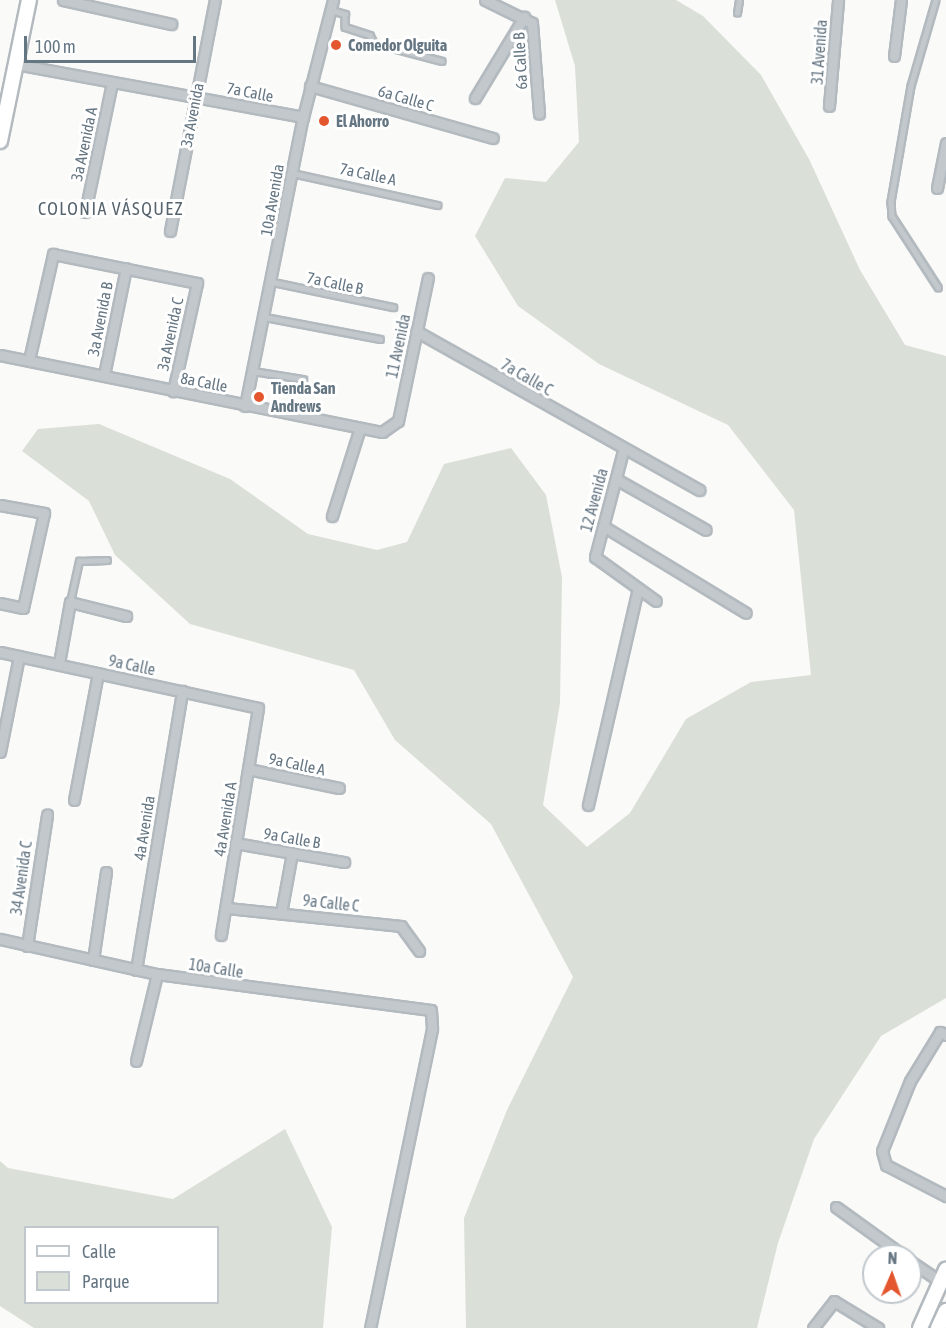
<!DOCTYPE html>
<html>
<head>
<meta charset="utf-8">
<style>
	body { margin:0 }
	#map { position:relative; width:946px; height:1328px; overflow:hidden; background:#fafaf8; font-family:"Asap Condensed",sans-serif }
	div>[style] { position:absolute }
	[style*='--x'] { left:calc(var(--x)*1px); top:calc(var(--y)*1px); width:calc(var(--w)*1px); rotate:calc(var(--a)*1deg) }
	.green>* { inset:0; background:#dadfd7 }
	.roads { filter:drop-shadow(2px 0 #b3babf) drop-shadow(-2px 0 #b3babf) drop-shadow(0 2px #b3babf) drop-shadow(0 -2px #b3babf) }
	.lane>* { height:4.5px; margin:-2.25px; padding:0 2.25px; transform-origin:2.25px; border-radius:2.25px; background:#c3c8cc }
	.street>* { height:9px; margin:-4.5px; padding:0 4.5px; transform-origin:4.5px; border-radius:4.5px; background:#c3c8cc }
	.secondary>* { height:14px; margin:-7px; padding:0 7px; transform-origin:7px; border-radius:7px; background:#fff }
	.dots>* { width:16px; height:16px; translate:-50% -50%; box-sizing:border-box; border:3px solid #fff; border-radius:50% }
	span { translate:-50% -50%; white-space:nowrap; text-align:center; line-height:1.15; -webkit-text-stroke:6px #fff; paint-order:stroke }
	.poi-label { font-size:16px; color:#657683; font-weight:700 }
	.left { translate:0 -50%; text-align:left }
	.street-label { font-size:16px; color:#657683 }
	.neighbourhood-label { font-size:18px; color:#57646e; letter-spacing:1.5px }
	.legend { position:absolute; left:24px; top:1226px; width:195px; height:78px; box-sizing:border-box; background:#fff; border:2px solid #c1c8cd; margin:0; padding:8px 10px; list-style:none; font-size:18px; color:#657683 }
	.legend li { display:flex; align-items:center; gap:12px; height:30px }
	.legend b { width:30px; border:2px solid #c1c8cd }
	.north { position:absolute; left:862px; top:1244px; width:60px; height:60px; box-sizing:border-box; background:#fff; border:2px solid #c1c8cd; border-radius:50%; rotate:2deg; font-size:16px; font-weight:700; line-height:24px; text-align:center; color:#657683 }
	.north::after { content:''; display:block; margin:auto; width:21px; height:27px; background:#e4572e; clip-path:polygon(50% 0,100% 100%,50% 72%,0 100%) }
	.scale { position:absolute; left:24px; top:36px; width:172px; height:27px; box-sizing:border-box; border:3px solid #657683; border-top:0; padding-left:8px; font-size:18px; line-height:21px; white-space:nowrap; color:#657683; -webkit-text-stroke:4px #fff; paint-order:stroke }
</style>
</head>
<body>
<div id="map">
	<div class="green">
		<i style="clip-path:polygon(555px 0,676px 0,703px 16px,761px 75px,809px 159px,860px 270px,905px 345px,946px 356px,946px 998px,881px 1036px,814px 1139px,778px 1243px,757px 1328px,466px 1328px,464px 1218px,507px 1110px,573px 977px,491px 824px,395px 740px,354px 670px,190px 624px,115px 555px,89px 501px,22px 451px,38px 429px,99px 424px,230px 479px,308px 534px,377px 550px,407px 542px,444px 464px,511px 448px,546px 495px,562px 577px,560px 703px,543px 805px,587px 847px,630px 813px,686px 719px,751px 682px,811px 675px,794px 510px,728px 425px,599px 364px,518px 306px,475px 236px,505px 178px,546px 182px,579px 142px,575px 66px)"></i>
		<i style="clip-path:polygon(evenodd,285px 1129px,332px 1227px,323px 1328px,34px 1328px,0 1306px,0 1161px,8px 1168px,173px 1199px,285px 1129px,26px 1228px,218px 1228px,218px 1302px,26px 1302px,26px 1228px)"></i>
	</div>
	<div class="roads">
		<div class="lane">
			<i style="--x:936;--y:0;--w:90;--a:106.2"></i>
			<i style="--x:911;--y:86;--w:118;--a:99.8"></i>
			<i style="--x:891;--y:202;--w:14;--a:86"></i>
			<i style="--x:892;--y:216;--w:85;--a:57.1"></i>
			<i style="--x:331;--y:10;--w:15;--a:16"></i>
			<i style="--x:345;--y:14;--w:13;--a:90"></i>
			<i style="--x:345;--y:27;--w:26;--a:18"></i>
			<i style="--x:370;--y:35;--w:9;--a:63"></i>
			<i style="--x:374;--y:43;--w:70;--a:14.8"></i>
			<i style="--x:737;--y:13;--w:13;--a:-81"></i>
			<i style="--x:292;--y:173;--w:149;--a:12.4"></i>
			<i style="--x:273;--y:282;--w:123;--a:11.8"></i>
			<i style="--x:265;--y:317;--w:117;--a:10.8"></i>
			<i style="--x:253;--y:371;--w:51;--a:9.1"></i>
			<i style="--x:70;--y:602;--w:42;--a:-77.6"></i>
			<i style="--x:79;--y:561;--w:28;--a:-2"></i>
		</div>
		<div class="street">
			<i style="--x:63;--y:0;--w:111;--a:12.5"></i>
			<i style="--x:485;--y:0;--w:52;--a:26.1"></i>
			<i style="--x:532;--y:23;--w:91;--a:85.6"></i>
			<i style="--x:894;--y:56;--w:56;--a:-82.9"></i>
			<i style="--x:15;--y:64;--w:293;--a:10.4"></i>
			<i style="--x:310;--y:86;--w:190;--a:15.9"></i>
			<i style="--x:475;--y:98;--w:95;--a:-58.8"></i>
			<i style="--x:829;--y:106;--w:106;--a:-85.1"></i>
			<i style="--x:937;--y:188;--w:46;--a:-78.7"></i>
			<i style="--x:85;--y:212;--w:132;--a:-78.2"></i>
			<i style="--x:170;--y:231;--w:235;--a:-79"></i>
			<i style="--x:416;--y:331;--w:325;--a:29.3"></i>
			<i style="--x:0;--y:355;--w:390;--a:11.4"></i>
			<i style="--x:382;--y:432;--w:19;--a:-35"></i>
			<i style="--x:398;--y:421;--w:146;--a:-78.2"></i>
			<i style="--x:29;--y:360;--w:109;--a:-77.2"></i>
			<i style="--x:53;--y:254;--w:147;--a:11.4"></i>
			<i style="--x:197;--y:283;--w:111;--a:102.5"></i>
			<i style="--x:104;--y:375;--w:109;--a:-78.4"></i>
			<i style="--x:245;--y:406;--w:295;--a:-78.7"></i>
			<i style="--x:303;--y:117;--w:121;--a:-75.6"></i>
			<i style="--x:623;--y:451;--w:110;--a:104.8"></i>
			<i style="--x:595;--y:557;--w:75;--a:35.8"></i>
			<i style="--x:616;--y:479;--w:103;--a:29.5"></i>
			<i style="--x:0;--y:505;--w:45;--a:10.3"></i>
			<i style="--x:44;--y:513;--w:97;--a:102.5"></i>
			<i style="--x:23;--y:608;--w:24;--a:-168"></i>
			<i style="--x:332;--y:516;--w:89;--a:-72.4"></i>
			<i style="--x:603;--y:526;--w:167;--a:31.3"></i>
			<i style="--x:0;--y:652;--w:264;--a:12.2"></i>
			<i style="--x:258;--y:708;--w:230;--a:99.3"></i>
			<i style="--x:59;--y:663;--w:62;--a:-79.8"></i>
			<i style="--x:70;--y:602;--w:58;--a:14"></i>
			<i style="--x:0;--y:752;--w:98;--a:-78.8"></i>
			<i style="--x:248;--y:769;--w:93;--a:11.8"></i>
			<i style="--x:74;--y:800;--w:129;--a:-79.3"></i>
			<i style="--x:588;--y:805;--w:222;--a:-77"></i>
			<i style="--x:235;--y:843;--w:111;--a:9.9"></i>
			<i style="--x:227;--y:908;--w:175;--a:5.9"></i>
			<i style="--x:401;--y:926;--w:31;--a:54"></i>
			<i style="--x:281;--y:913;--w:61;--a:-79.6"></i>
			<i style="--x:0;--y:939;--w:161;--a:12.6"></i>
			<i style="--x:157;--y:974;--w:276;--a:7.5"></i>
			<i style="--x:431;--y:1010;--w:19;--a:87"></i>
			<i style="--x:432;--y:1029;--w:305;--a:101.7"></i>
			<i style="--x:27;--y:946;--w:133;--a:-81.3"></i>
			<i style="--x:93;--y:960;--w:89;--a:-81.6"></i>
			<i style="--x:136;--y:970;--w:283;--a:-80.6"></i>
			<i style="--x:946;--y:1035;--w:7;--a:-153"></i>
			<i style="--x:940;--y:1032;--w:57;--a:121.5"></i>
			<i style="--x:910;--y:1081;--w:75;--a:111.8"></i>
			<i style="--x:882;--y:1151;--w:15;--a:74"></i>
			<i style="--x:886;--y:1165;--w:68;--a:27.3"></i>
			<i style="--x:136;--y:1061;--w:89;--a:-76.4"></i>
			<i style="--x:836;--y:1207;--w:84;--a:35.8"></i>
			<i style="--x:910;--y:1261;--w:37;--a:34"></i>
			<i style="--x:813;--y:1328;--w:34;--a:-52"></i>
			<i style="--x:834;--y:1301;--w:52;--a:31.5"></i>
		</div>
		<div class="secondary">
			<i style="--x:0;--y:141;--w:144;--a:-78.4"></i>
			<i style="--x:920;--y:1328;--w:64;--a:-65.9"></i>
			<i style="--x:938;--y:1328;--w:19;--a:-65"></i>
		</div>
	</div>
	<div class="dots">
		<i style="left:336px;top:45px;background:#e4572e"></i>
		<i style="left:324px;top:121px;background:#e4572e"></i>
		<i style="left:259px;top:397px;background:#e4572e"></i>
	</div>
	<div class="poi-label">
		<span class="left" style="left:348px;top:45px">Comedor Olguita</span>
		<span class="left" style="left:336px;top:121px">El Ahorro</span>
		<span class="left" style="left:271px;top:397px">Tienda San<br>Andrews</span>
	</div>
	<div class="street-label">
		<span style="left:819px;top:52px;rotate:-86deg">31 Avenida</span>
		<span style="left:520px;top:61px;rotate:-93deg">6a Calle B</span>
		<span style="left:250px;top:92px;rotate:11deg">7a Calle</span>
		<span style="left:406px;top:98px;rotate:16deg">6a Calle C</span>
		<span style="left:192px;top:115px;rotate:-79deg">3a Avenida</span>
		<span style="left:84px;top:144px;rotate:-78deg">3a Avenida A</span>
		<span style="left:368px;top:174px;rotate:12deg">7a Calle A</span>
		<span style="left:272px;top:200px;rotate:-80deg">10a Avenida</span>
		<span style="left:335px;top:283px;rotate:12deg">7a Calle B</span>
		<span style="left:100px;top:319px;rotate:-79deg">3a Avenida B</span>
		<span style="left:170px;top:334px;rotate:-78deg">3a Avenida C</span>
		<span style="left:398px;top:346px;rotate:-78deg">11 Avenida</span>
		<span style="left:527px;top:377px;rotate:30deg">7a Calle C</span>
		<span style="left:204px;top:382px;rotate:11deg">8a Calle</span>
		<span style="left:594px;top:500px;rotate:-75deg">12 Avenida</span>
		<span style="left:132px;top:665px;rotate:12deg">9a Calle</span>
		<span style="left:297px;top:764px;rotate:12deg">9a Calle A</span>
		<span style="left:225px;top:819px;rotate:-81deg">4a Avenida A</span>
		<span style="left:144px;top:828px;rotate:-81deg">4a Avenida</span>
		<span style="left:292px;top:838px;rotate:10deg">9a Calle B</span>
		<span style="left:21px;top:878px;rotate:-82deg">34 Avenida C</span>
		<span style="left:331px;top:903px;rotate:6deg">9a Calle C</span>
		<span style="left:216px;top:968px;rotate:9deg">10a Calle</span>
	</div>
	<div class="neighbourhood-label">
		<span style="left:111px;top:209px">COLONIA VÁSQUEZ</span>
	</div>
	<ul class="legend">
	<li><b style="height:8px;background:#fff"></b>Calle</li>
	<li><b style="height:16px;background:#dadfd7"></b>Parque</li>
	</ul>
	<div class="north">N</div>
	<div class="scale">100 m</div>
</div>
</body>
</html>
